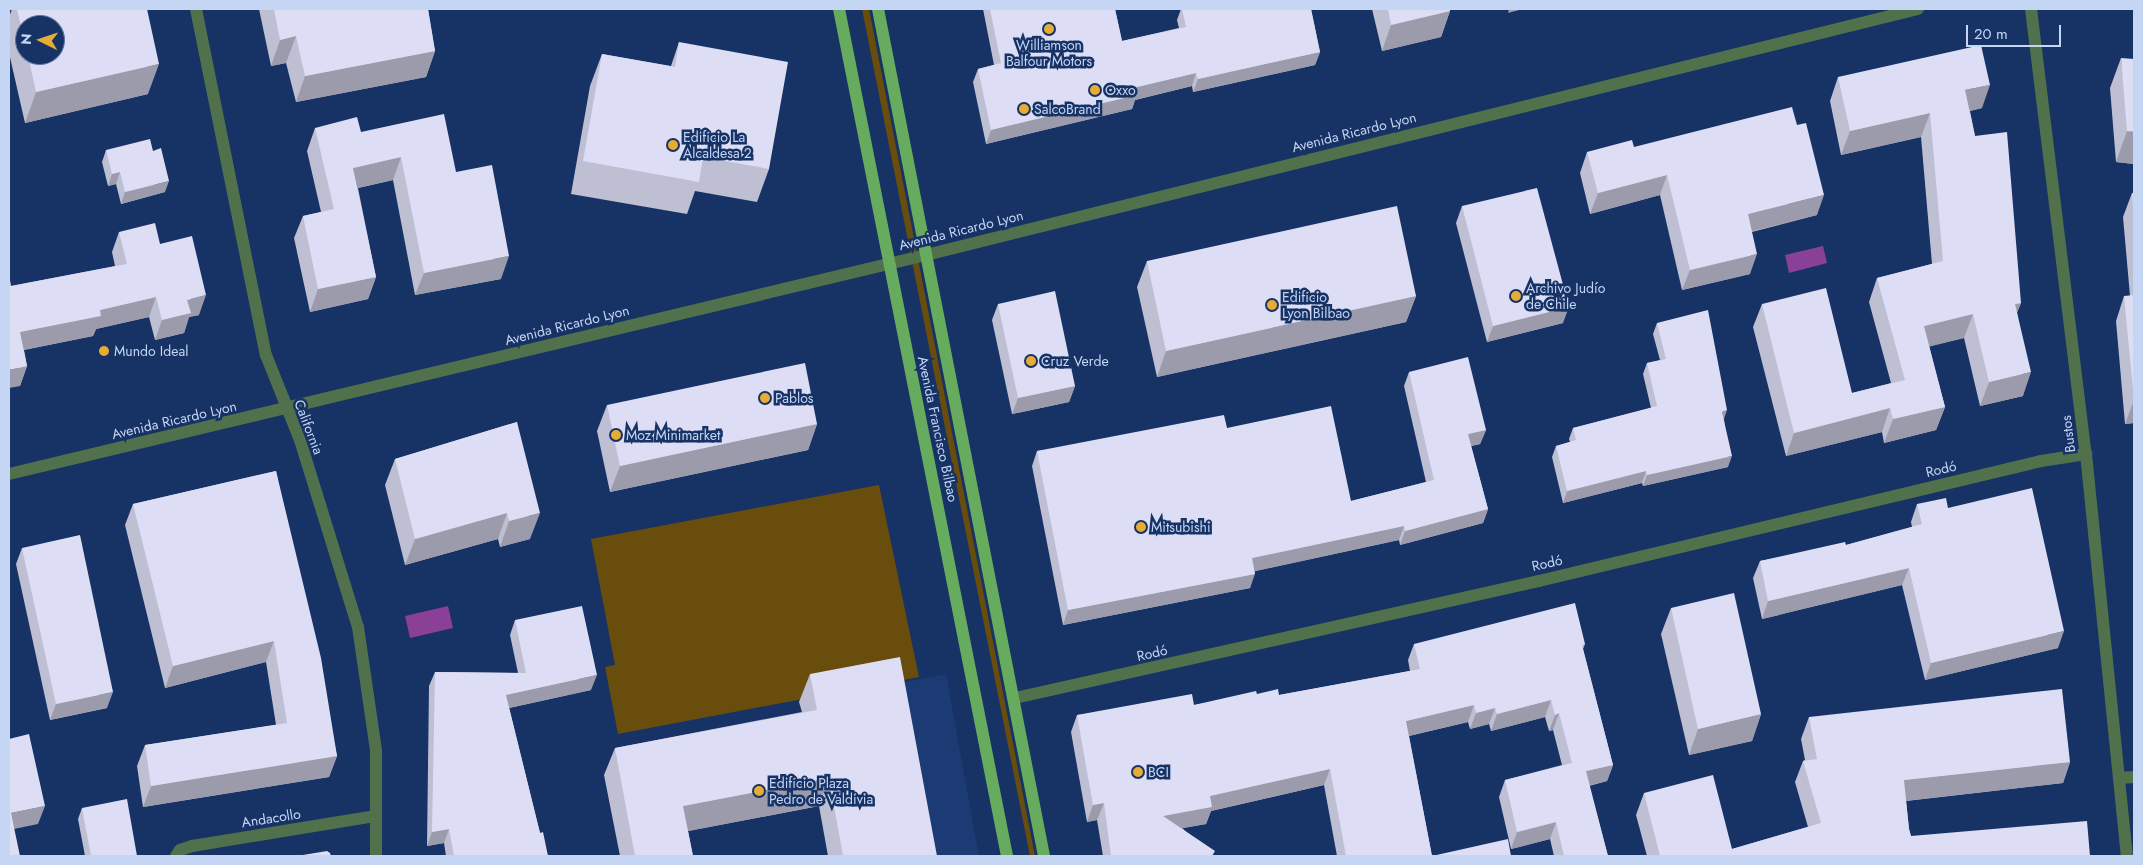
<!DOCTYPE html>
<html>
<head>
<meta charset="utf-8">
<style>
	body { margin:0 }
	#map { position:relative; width:2143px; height:865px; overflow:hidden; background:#173264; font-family:Jost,sans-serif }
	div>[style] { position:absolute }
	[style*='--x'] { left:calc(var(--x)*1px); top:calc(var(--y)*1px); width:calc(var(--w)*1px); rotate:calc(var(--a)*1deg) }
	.built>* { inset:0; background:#1c3a73 }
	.green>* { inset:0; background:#694d0d }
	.water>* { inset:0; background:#8b4097 }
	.minor>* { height:12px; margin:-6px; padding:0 6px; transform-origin:6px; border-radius:6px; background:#50714c }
	.major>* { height:12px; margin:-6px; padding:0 6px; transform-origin:6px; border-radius:6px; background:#66ab5e }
	.wall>* { inset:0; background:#bebfd3 }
	.shaded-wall>* { inset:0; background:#9b9bac }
	.building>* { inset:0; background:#dddef5 }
	.dots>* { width:14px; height:14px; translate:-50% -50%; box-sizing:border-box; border:2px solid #173264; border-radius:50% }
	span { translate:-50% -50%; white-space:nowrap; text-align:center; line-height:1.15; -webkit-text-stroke:5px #173264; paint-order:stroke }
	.poi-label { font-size:14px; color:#c5d6f5 }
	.left { translate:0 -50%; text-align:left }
	.street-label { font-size:14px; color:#c5d6f5 }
	.frame { position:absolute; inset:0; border:10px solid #c5d6f5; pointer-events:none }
	.north { position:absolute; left:15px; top:15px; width:50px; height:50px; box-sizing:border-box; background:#173264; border:1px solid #5d749e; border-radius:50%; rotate:274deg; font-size:14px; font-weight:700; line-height:20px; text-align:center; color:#c5d6f5 }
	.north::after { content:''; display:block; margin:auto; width:18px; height:22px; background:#e5ad35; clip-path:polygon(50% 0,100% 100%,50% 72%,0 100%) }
	.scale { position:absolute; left:1966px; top:25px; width:95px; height:22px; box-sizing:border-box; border:2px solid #c5d6f5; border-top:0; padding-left:6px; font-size:15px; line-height:18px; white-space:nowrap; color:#c5d6f5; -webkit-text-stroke:4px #173264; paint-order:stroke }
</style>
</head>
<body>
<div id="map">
	<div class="built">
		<i style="clip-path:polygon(946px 674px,979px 856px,876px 856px,846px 694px)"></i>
	</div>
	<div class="green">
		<i style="clip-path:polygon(862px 9px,869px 9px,1035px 856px,1030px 856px)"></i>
		<i style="clip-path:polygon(879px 485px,919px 677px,618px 734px,605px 667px,615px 665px,591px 539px)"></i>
	</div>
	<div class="water">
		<i style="clip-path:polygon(1823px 246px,1827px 263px,1789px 273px,1785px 255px)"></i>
		<i style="clip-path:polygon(448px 606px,453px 628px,410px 638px,405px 616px)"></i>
	</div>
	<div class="minor">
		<i style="--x:196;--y:9;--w:353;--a:78.6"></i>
		<i style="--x:266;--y:355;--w:92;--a:68.2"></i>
		<i style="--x:300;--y:440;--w:196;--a:72.8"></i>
		<i style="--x:358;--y:627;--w:124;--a:81.7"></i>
		<i style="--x:376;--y:750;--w:106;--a:90"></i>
		<i style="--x:2031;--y:9;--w:448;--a:83"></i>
		<i style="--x:2086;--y:454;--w:404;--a:84.2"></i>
		<i style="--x:9;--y:474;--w:943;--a:-13.43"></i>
		<i style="--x:926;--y:255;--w:1022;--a:-13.93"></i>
		<i style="--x:1015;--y:698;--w:537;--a:-12.59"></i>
		<i style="--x:1539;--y:581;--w:516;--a:-13.44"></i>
		<i style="--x:2041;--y:461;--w:46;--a:-8.8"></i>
		<i style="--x:2120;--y:778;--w:14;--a:-4"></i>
		<i style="--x:176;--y:856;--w:7;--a:-56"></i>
		<i style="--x:180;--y:850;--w:13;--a:-18"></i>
		<i style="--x:192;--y:846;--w:185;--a:-9.3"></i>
	</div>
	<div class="major">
		<i style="--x:839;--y:9;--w:864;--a:78.78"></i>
		<i style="--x:878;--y:9;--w:863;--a:78.91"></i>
	</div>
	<div class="wall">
		<i style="clip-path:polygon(evenodd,12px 9px,147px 9px,148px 94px,25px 123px,9px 53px,9px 17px,12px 9px,25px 25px,55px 55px,25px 55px,25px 25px)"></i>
		<i style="clip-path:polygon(259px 9px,428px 9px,435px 51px,426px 77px,296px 102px,286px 63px,271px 66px)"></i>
		<i style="clip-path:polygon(983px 9px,1115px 9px,1122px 41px,1179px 28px,1177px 20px,1181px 9px,1311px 9px,1320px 52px,1315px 65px,1193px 92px,1192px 86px,1135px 100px,1132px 109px,986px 144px,973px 82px,978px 69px,994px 65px)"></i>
		<i style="clip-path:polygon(1372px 9px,1450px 9px,1450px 11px,1441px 37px,1382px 51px)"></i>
		<i style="clip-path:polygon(679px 42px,769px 169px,757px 202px,695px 191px,687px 214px,571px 194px,590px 86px,602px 54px,671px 66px)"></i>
		<i style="clip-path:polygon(2121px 58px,2134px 164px,2116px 162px,2110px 88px)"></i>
		<i style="clip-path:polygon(1838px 77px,1982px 108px,1970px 111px,1975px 136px,2021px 303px,2017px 312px,2023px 396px,1980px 406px,1964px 338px,1929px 346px,1945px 407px,1936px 430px,1884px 443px,1882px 432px,1786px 456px,1753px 327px,1762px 304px,1852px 393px,1891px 383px,1869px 302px,1877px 278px,1932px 264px,1921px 137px,1841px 155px,1830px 101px)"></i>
		<i style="clip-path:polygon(315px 128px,361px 132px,456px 172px,501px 279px,415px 295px,393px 180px,358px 188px,376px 277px,368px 299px,310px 312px,294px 238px,303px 216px,321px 212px,307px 151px)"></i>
		<i style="clip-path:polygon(1634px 147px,1817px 215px,1752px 232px,1750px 274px,1682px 290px,1660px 195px,1590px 214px,1580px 173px,1587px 152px)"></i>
		<i style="clip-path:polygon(106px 150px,165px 192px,121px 204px,116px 184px,108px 186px,102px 162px)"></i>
		<i style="clip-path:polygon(2132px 193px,2134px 193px,2134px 423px,2125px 424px,2116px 321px,2124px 296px,2130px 296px,2123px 217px)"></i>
		<i style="clip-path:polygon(1462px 206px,1563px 323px,1487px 342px,1456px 223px)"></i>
		<i style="clip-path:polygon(119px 232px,160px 244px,199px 315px,189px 317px,184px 333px,155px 340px,149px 317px,96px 329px,93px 336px,24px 350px,27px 366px,20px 386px,11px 286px,115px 266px,112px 252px)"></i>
		<i style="clip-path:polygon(1147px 261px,1416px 296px,1406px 322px,1157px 377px,1137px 287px)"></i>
		<i style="clip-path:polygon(998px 304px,1075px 386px,1069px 402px,1012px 414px,992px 320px)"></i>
		<i style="clip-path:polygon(1657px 323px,1724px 419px,1728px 467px,1643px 486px,1642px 483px,1563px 503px,1552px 457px,1556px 446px,1570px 442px,1569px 439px,1573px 428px,1651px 408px,1643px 374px,1647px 363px,1660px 360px,1653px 334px)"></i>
		<i style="clip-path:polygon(1409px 372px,1486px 430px,1480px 444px,1471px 446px,1488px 509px,1483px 523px,1400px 545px,1399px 540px,1255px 571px,1250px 588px,1063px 625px,1032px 466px,1037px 451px,1227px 428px,1351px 501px,1426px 482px,1404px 386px)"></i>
		<i style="clip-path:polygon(607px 405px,817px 424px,808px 450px,610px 492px,597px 431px)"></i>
		<i style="clip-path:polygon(517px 422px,530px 539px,500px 547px,498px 539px,405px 565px,385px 485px,395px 459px)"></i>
		<i style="clip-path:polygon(276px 471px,337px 756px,329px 777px,143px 807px,137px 766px,145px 745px,276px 725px,266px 662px,165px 688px,125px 525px,133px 504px)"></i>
		<i style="clip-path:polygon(1917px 504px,1948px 508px,2058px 648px,1925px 680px,1902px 585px,1762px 619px,1753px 578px,1760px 561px,1846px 545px,1912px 527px,1911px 522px)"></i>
		<i style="clip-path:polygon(22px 548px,107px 708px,50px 720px,16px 564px)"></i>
		<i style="clip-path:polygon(1671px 608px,1761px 714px,1752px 741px,1689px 755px,1661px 634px)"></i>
		<i style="clip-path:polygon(515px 620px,591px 690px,509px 708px,540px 833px,548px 856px,446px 856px,444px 843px,427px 846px,429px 686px,435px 672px,518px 673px,510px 635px)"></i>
		<i style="clip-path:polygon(1414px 644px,1585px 644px,1583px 649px,1613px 765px,1607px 781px,1589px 786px,1608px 856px,1554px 856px,1550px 839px,1511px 849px,1499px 797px,1505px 780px,1562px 765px,1553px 730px,1549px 731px,1545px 717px,1491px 731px,1489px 724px,1470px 729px,1468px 722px,1409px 736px,1432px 856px,1511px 856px,1337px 856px,1324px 785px,1211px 811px,1206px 824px,1182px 828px,1213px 856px,1103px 856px,1097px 820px,1087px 822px,1071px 732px,1077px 715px,1194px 705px,1257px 694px,1279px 695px,1410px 671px,1408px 660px)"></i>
		<i style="clip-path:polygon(810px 674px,937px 856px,828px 856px,819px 806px,688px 831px,693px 856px,620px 856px,604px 775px,615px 748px,802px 712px,799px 702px)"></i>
		<i style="clip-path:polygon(1809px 717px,2070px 762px,2063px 783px,1906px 801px,1909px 829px,1911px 836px,2090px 856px,1647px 856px,1636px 815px,1644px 793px,1732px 849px,1808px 827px,1795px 782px,1803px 761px,1805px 760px,1801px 739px)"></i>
		<i style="clip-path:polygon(82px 808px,137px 856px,85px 856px,78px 819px)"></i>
	</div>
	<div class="shaded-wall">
		<i style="clip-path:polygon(1509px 9px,1523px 9px,1508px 13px)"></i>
		<i style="clip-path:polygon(1450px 11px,1441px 37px,1382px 51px,1391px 25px)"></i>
		<i style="clip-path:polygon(296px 36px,286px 63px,271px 66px,280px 40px)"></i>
		<i style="clip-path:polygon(435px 51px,426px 77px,296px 102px,305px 76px)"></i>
		<i style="clip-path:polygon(1320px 52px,1315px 65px,1193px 92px,1198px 79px)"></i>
		<i style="clip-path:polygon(159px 64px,148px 94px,25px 123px,36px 92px)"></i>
		<i style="clip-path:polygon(1196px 73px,1192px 86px,1135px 100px,1132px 109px,986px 144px,991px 130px,1133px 88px)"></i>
		<i style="clip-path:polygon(1990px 85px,1982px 108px,1957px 114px,1965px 90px)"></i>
		<i style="clip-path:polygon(1930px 113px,1921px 137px,1841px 155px,1850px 131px)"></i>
		<i style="clip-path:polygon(2127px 131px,2134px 132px,2134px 164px,2116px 162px)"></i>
		<i style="clip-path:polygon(401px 157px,393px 180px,345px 191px,353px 168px)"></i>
		<i style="clip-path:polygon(120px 172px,116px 184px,108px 186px,112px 174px)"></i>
		<i style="clip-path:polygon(1667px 175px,1660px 195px,1590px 214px,1598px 193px)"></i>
		<i style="clip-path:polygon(169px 181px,165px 192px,121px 204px,125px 192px)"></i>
		<i style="clip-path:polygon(1824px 195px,1817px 215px,1741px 234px,1748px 214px)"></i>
		<i style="clip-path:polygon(1757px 254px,1750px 274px,1682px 290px,1690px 270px)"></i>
		<i style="clip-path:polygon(509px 256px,501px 279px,415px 295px,424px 273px)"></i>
		<i style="clip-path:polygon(376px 277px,368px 299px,310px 312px,318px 289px)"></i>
		<i style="clip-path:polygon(206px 295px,199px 315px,189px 317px,184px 333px,155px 340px,162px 320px,187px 300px)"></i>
		<i style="clip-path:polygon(1416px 296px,1406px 322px,1157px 377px,1166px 351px)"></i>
		<i style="clip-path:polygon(156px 297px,149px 317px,96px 329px,93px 336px,13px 352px,20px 332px,100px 310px)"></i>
		<i style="clip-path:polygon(2021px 303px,2012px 326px,2015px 304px)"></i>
		<i style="clip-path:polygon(1569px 307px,1563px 323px,1487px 342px,1493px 326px)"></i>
		<i style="clip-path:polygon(1973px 314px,1964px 338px,1916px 350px,1924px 326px)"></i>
		<i style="clip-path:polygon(27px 366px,20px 386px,9px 388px,9px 370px)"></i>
		<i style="clip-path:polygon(2031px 372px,2023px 396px,1980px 406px,1989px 382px)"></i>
		<i style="clip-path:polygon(1075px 386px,1069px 402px,1012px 414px,1018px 398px)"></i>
		<i style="clip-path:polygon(2134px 400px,2134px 423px,2125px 424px)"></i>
		<i style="clip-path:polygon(1945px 407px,1936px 430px,1884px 443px,1893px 419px)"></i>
		<i style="clip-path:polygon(1890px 408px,1882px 432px,1786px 456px,1794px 433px)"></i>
		<i style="clip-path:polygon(1727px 410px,1723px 422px,1722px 412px)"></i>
		<i style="clip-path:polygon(817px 424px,808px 450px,610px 492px,620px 466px)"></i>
		<i style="clip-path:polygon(1486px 430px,1480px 444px,1463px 448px,1468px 434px)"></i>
		<i style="clip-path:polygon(1732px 456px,1728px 467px,1643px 486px,1647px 475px)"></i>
		<i style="clip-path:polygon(1646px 471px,1642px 483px,1563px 503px,1567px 491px)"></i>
		<i style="clip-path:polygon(1488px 509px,1483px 523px,1400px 545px,1405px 531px)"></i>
		<i style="clip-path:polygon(507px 513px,498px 539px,405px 565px,415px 539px)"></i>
		<i style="clip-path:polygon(540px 513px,530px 539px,500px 547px,509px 521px)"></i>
		<i style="clip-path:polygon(1404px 526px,1399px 540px,1247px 573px,1252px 558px)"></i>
		<i style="clip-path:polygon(1909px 568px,1902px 585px,1762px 619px,1768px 601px)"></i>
		<i style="clip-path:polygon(1255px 574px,1250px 588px,1063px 625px,1068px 610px)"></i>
		<i style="clip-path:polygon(2064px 631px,2058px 648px,1925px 680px,1931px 663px)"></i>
		<i style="clip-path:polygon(274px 641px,266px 662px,165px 688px,173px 666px)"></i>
		<i style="clip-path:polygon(597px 675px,591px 690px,500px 710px,506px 695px)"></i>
		<i style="clip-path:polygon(113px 692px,107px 708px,50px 720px,56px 704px)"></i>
		<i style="clip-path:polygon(1551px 700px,1545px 717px,1491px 731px,1497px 714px)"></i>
		<i style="clip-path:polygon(1474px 705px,1468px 722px,1400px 738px,1406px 721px)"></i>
		<i style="clip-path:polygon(1495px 708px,1489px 724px,1470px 729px,1476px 713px)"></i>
		<i style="clip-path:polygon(1559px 713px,1553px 730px,1549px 731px,1555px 715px)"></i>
		<i style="clip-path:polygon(1761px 714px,1752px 741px,1689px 755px,1698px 729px)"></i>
		<i style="clip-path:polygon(337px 756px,329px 777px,143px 807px,151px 786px)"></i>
		<i style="clip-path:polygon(2070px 762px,2063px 783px,1896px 802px,1904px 780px)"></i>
		<i style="clip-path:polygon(1613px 765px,1607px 781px,1580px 788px,1586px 771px)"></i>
		<i style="clip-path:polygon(1330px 769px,1324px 785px,1211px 811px,1206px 824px,1157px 833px,1163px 816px,1210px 796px)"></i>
		<i style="clip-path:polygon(829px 778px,819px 806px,673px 834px,683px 806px)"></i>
		<i style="clip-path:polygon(1104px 803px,1097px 820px,1087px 822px,1093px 805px)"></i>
		<i style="clip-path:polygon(45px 806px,38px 824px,9px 830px,11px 813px)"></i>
		<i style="clip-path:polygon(1556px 822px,1550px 839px,1511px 849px,1517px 832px)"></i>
		<i style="clip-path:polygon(449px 829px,444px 843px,427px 846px,432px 832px)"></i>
	</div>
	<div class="building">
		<i style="clip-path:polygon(17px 9px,147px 9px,159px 64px,36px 92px,28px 55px,55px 55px,55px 25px,25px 25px,25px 44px)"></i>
		<i style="clip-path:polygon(274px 9px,428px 9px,435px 51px,305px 76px,296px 36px,280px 40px)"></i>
		<i style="clip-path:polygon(990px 9px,1115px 9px,1122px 41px,1186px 27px,1182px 9px,1311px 9px,1320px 52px,1198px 79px,1196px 73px,1133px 88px,1137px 95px,991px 130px,978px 69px,1001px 63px)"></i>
		<i style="clip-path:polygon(1388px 9px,1450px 9px,1450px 11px,1391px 25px)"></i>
		<i style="clip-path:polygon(679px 42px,788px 62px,769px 169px,703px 157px,699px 182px,583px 161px,602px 54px,675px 67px)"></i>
		<i style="clip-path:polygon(1981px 45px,1990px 85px,1965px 90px,1975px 136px,2007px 132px,2021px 303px,2015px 304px,2031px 372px,1989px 382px,1973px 314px,1924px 326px,1945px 407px,1893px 419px,1890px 408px,1794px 433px,1762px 304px,1826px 288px,1852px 393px,1905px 380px,1877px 278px,1943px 261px,1930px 113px,1850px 131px,1838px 77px)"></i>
		<i style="clip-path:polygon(2121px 58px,2134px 59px,2134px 132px,2127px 131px)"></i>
		<i style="clip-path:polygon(1792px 107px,1797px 125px,1806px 123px,1824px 195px,1748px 214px,1757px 254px,1690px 270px,1667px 175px,1598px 193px,1587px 152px,1632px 140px,1634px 147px)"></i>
		<i style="clip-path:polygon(444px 114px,456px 172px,492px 165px,509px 256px,424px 273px,401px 157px,353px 168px,376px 277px,318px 289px,303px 216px,334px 209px,315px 128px,357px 117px,361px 132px)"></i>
		<i style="clip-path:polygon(150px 139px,153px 151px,161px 148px,169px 181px,125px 192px,120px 172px,112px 174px,106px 150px)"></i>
		<i style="clip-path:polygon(1537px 188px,1569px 307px,1493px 326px,1462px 206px)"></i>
		<i style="clip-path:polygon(2132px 193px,2134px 193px,2134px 217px)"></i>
		<i style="clip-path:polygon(1397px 206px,1416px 296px,1166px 351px,1147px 261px)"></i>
		<i style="clip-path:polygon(155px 223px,160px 244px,192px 236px,206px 295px,187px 300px,191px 313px,162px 320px,156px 297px,100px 310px,101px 316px,20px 332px,27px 366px,9px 370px,9px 274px,11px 286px,127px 264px,119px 232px)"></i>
		<i style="clip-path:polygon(1055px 291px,1075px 386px,1018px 398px,998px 304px)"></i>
		<i style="clip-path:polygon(2134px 295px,2134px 399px,2124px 296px)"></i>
		<i style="clip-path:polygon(1708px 310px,1727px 410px,1722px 412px,1732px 456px,1647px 475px,1646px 471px,1567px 491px,1556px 446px,1576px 440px,1573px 428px,1657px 406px,1647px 363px,1666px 359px,1657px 323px)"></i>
		<i style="clip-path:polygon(1468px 357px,1486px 430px,1468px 434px,1488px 509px,1405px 531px,1404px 526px,1252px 558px,1255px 574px,1068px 610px,1037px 451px,1224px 415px,1227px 428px,1331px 406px,1351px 501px,1434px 480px,1409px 372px)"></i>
		<i style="clip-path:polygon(805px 363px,817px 424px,620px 466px,607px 405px)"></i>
		<i style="clip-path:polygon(517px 422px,540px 513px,509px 521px,507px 513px,415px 539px,395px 459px)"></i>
		<i style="clip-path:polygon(276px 471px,321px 658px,337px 756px,151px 786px,145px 745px,287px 723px,274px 641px,173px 666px,133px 504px)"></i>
		<i style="clip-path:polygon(2032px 488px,2064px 631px,1931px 663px,1909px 568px,1768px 601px,1760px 561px,1845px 542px,1846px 545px,1922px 524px,1917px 504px,1946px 498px,1948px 508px)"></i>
		<i style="clip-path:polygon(80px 535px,113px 692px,56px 704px,22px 548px)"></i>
		<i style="clip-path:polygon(1734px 593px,1761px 714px,1698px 729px,1671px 608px)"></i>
		<i style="clip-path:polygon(1575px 603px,1585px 644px,1582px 645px,1613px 765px,1586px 771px,1608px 856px,1564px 856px,1556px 822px,1517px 832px,1505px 780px,1572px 763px,1559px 713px,1555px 715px,1551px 700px,1497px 714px,1495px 708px,1476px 713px,1474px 705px,1406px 721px,1432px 856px,1508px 839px,1511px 856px,1346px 856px,1330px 769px,1210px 796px,1212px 807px,1163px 816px,1215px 851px,1212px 856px,1111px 856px,1104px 803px,1093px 805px,1077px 715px,1192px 694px,1194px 705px,1256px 691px,1257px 694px,1278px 689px,1279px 695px,1420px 669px,1414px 644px)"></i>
		<i style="clip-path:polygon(582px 606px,597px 675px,506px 695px,540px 833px,543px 832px,548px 856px,454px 856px,449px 829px,432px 832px,435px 672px,526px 673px,515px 620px)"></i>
		<i style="clip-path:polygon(900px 657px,937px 856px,843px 856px,829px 778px,683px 806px,693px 856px,635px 856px,615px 748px,817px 710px,810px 674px)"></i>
		<i style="clip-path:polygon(2062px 689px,2070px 762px,1904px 780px,1909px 829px,1911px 836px,2087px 821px,2090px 856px,1660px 856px,1644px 793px,1713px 775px,1732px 849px,1821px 823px,1803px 761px,1817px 759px,1809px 717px)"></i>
		<i style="clip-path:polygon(29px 734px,45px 806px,11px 813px,20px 856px,9px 856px,9px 739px)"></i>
		<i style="clip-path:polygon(127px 799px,137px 856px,91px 856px,82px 808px)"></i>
		<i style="clip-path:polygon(327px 851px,330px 853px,331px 856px,297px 856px)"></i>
	</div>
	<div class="dots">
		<i style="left:1049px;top:29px;background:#e5ad35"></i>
		<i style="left:1095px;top:90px;background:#e5ad35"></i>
		<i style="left:1024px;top:109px;background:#e5ad35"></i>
		<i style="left:673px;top:145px;background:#e5ad35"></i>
		<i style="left:1516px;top:296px;background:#e5ad35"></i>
		<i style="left:1272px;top:305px;background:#e5ad35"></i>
		<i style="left:104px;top:351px;background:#e5ad35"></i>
		<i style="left:1031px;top:361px;background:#e5ad35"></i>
		<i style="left:765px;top:398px;background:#e5ad35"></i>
		<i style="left:616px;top:435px;background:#e5ad35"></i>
		<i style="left:1141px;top:527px;background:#e5ad35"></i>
		<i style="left:1138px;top:772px;background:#e5ad35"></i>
		<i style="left:759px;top:791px;background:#e5ad35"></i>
	</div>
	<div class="poi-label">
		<span style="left:1049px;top:53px">Williamson<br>Balfour Motors</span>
		<span class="left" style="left:1105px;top:90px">Oxxo</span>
		<span class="left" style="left:1034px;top:109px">SalcoBrand</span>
		<span class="left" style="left:683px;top:145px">Edificio La<br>Alcaldesa 2</span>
		<span class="left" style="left:1526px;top:296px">Archivo Judío<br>de Chile</span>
		<span class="left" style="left:1282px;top:305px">Edificio<br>Lyon Bilbao</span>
		<span class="left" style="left:114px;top:351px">Mundo Ideal</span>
		<span class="left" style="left:1041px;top:361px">Cruz Verde</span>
		<span class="left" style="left:775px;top:398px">Pablos</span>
		<span class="left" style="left:626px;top:435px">Moz Minimarket</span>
		<span class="left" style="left:1151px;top:527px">Mitsubishi</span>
		<span class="left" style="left:1148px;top:772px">BCI</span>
		<span class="left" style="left:769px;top:791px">Edificio Plaza<br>Pedro de Valdivia</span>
	</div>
	<div class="street-label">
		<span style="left:1354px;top:132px;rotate:-14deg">Avenida Ricardo Lyon</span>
		<span style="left:961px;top:230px;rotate:-14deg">Avenida Ricardo Lyon</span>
		<span style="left:567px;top:325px;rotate:-14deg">Avenida Ricardo Lyon</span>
		<span style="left:174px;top:420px;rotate:-13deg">Avenida Ricardo Lyon</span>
		<span style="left:309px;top:427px;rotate:69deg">California</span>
		<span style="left:938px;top:429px;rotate:78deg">Avenida Francisco Bilbao</span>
		<span style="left:2068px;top:434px;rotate:-97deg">Bustos</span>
		<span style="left:1941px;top:469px;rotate:-13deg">Rodó</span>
		<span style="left:1547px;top:563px;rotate:-13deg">Rodó</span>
		<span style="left:1152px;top:653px;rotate:-13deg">Rodó</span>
		<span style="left:271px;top:818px;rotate:-9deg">Andacollo</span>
	</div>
	<div class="frame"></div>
	<div class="north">N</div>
	<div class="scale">20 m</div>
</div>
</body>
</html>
